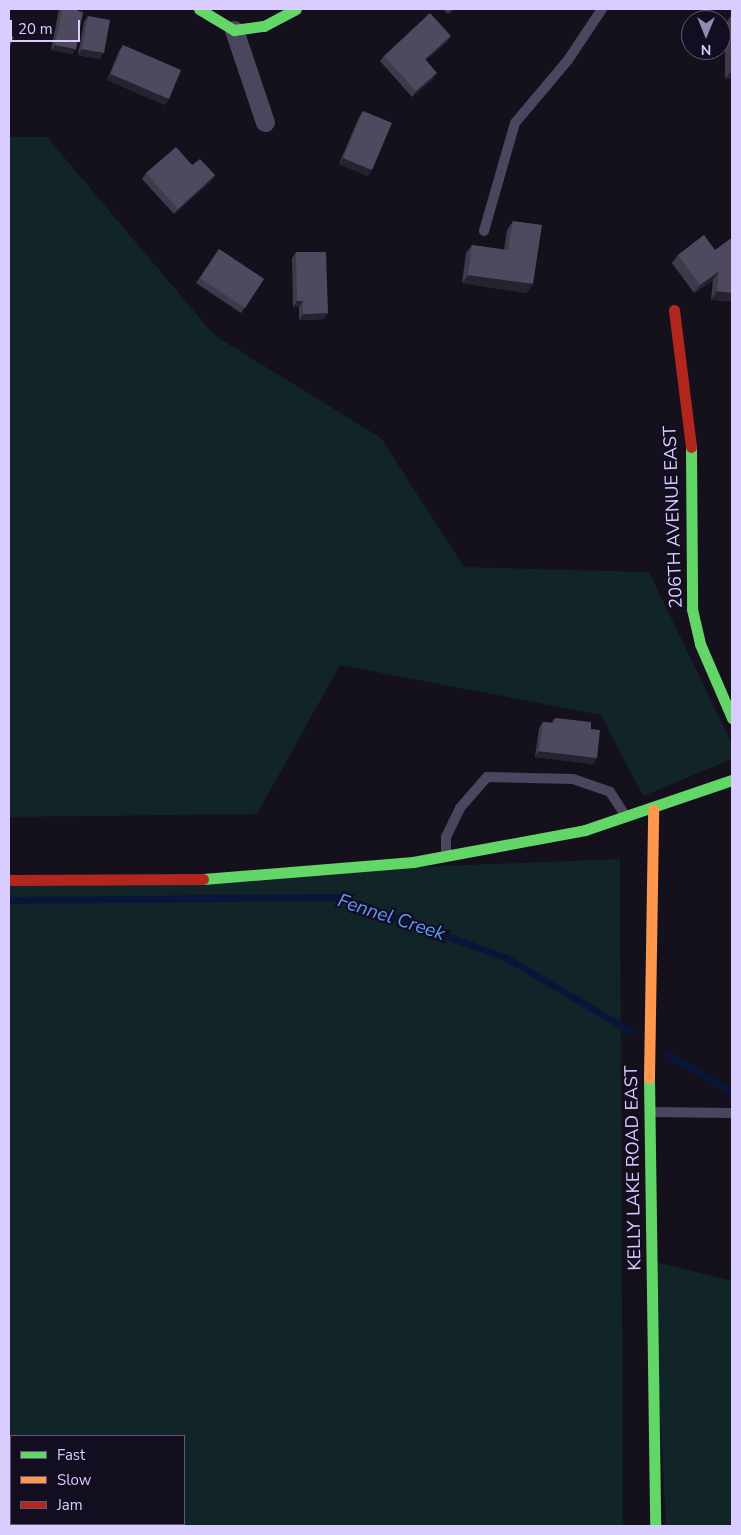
<!DOCTYPE html>
<html>
<head>
<meta charset="utf-8">
<style>
	body { margin:0 }
	#map { position:relative; width:741px; height:1535px; overflow:hidden; background:#14111c; font-family:"Nunito Sans",sans-serif }
	div>[style] { position:absolute }
	[style*='--x'] { left:calc(var(--x)*1px); top:calc(var(--y)*1px); width:calc(var(--w)*1px); rotate:calc(var(--a)*1deg) }
	.green>* { inset:0; background:#112428 }
	.stream>* { height:7px; margin:-3.5px; padding:0 3.5px; transform-origin:3.5px; border-radius:3.5px; background:#0a153a }
	.lane>* { height:10px; margin:-5px; padding:0 5px; transform-origin:5px; border-radius:5px; background:#4a465d }
	.street>* { height:19px; margin:-9.5px; padding:0 9.5px; transform-origin:9.5px; border-radius:9.5px; background:#4a465d }
	.fast>* { height:11px; margin:-5.5px; padding:0 5.5px; transform-origin:5.5px; border-radius:5.5px; background:#63d668 }
	.slow>* { height:11px; margin:-5.5px; padding:0 5.5px; transform-origin:5.5px; border-radius:5.5px; background:#ff974d }
	.jam>* { height:11px; margin:-5.5px; padding:0 5.5px; transform-origin:5.5px; border-radius:5.5px; background:#b3261e }
	.wall>* { inset:0; background:#3f394c }
	.shaded-wall>* { inset:0; background:#272230 }
	.building>* { inset:0; background:#4f495f }
	span { translate:-50% -50%; white-space:nowrap; text-align:center; line-height:1.15; -webkit-text-stroke:4.5px #130d20; paint-order:stroke }
	.street-label { font-size:18px; color:#d9ccff }
	.water-label { font-size:19px; color:#5a9cfe; font-style:italic }
	.frame { position:absolute; inset:0; border:10px solid #d9ccff; pointer-events:none }
	.legend { position:absolute; left:10px; top:1435px; width:175px; height:90px; box-sizing:border-box; background:#130d20; border:1px solid #625979; margin:0; padding:6px 9px; list-style:none; font-size:15px; color:#d9ccff }
	.legend li { display:flex; align-items:center; gap:10px; height:25px }
	.legend b { width:25px; border:1px solid #625979 }
	.north { position:absolute; left:681px; top:10px; width:50px; height:50px; box-sizing:border-box; background:#130d20; border:1px solid #625979; border-radius:50%; rotate:180deg; font-size:14px; font-weight:700; line-height:20px; text-align:center; color:#d9ccff }
	.north::after { content:''; display:block; margin:auto; width:18px; height:22px; background:#948bb0; clip-path:polygon(50% 0,100% 100%,50% 72%,0 100%) }
	.scale { position:absolute; left:10px; top:20px; width:70px; height:22px; box-sizing:border-box; border:2px solid #d9ccff; border-top:0; padding-left:6px; font-size:15px; line-height:18px; white-space:nowrap; color:#d9ccff; -webkit-text-stroke:4px #130d20; paint-order:stroke }
</style>
</head>
<body>
<div id="map">
	<div class="green">
		<i style="clip-path:polygon(9px 137px,47px 137px,214px 335px,381px 438px,464px 567px,649px 572px,732px 744px,732px 759px,643px 796px,601px 715px,340px 665px,257px 814px,9px 817px)"></i>
		<i style="clip-path:polygon(evenodd,620px 859px,623px 1526px,9px 1526px,9px 883px,620px 859px,11px 1436px,184px 1436px,184px 1524px,11px 1524px,11px 1436px)"></i>
		<i style="clip-path:polygon(652px 1261px,732px 1281px,732px 1526px,666px 1526px)"></i>
	</div>
	<div class="stream">
		<i style="--x:9;--y:900;--w:331;--a:-0.5"></i>
		<i style="--x:340;--y:897;--w:178;--a:20.1"></i>
		<i style="--x:507;--y:958;--w:143;--a:30.7"></i>
		<i style="--x:669;--y:1055;--w:73;--a:30.4"></i>
	</div>
	<div class="lane">
		<i style="--x:484;--y:231;--w:112;--a:-74"></i>
		<i style="--x:515;--y:123;--w:82;--a:-49.9"></i>
		<i style="--x:568;--y:60;--w:61;--a:-56.3"></i>
		<i style="--x:446;--y:855;--w:18;--a:-90"></i>
		<i style="--x:446;--y:837;--w:32;--a:-64"></i>
		<i style="--x:460;--y:808;--w:41;--a:-48.9"></i>
		<i style="--x:487;--y:777;--w:86;--a:1.3"></i>
		<i style="--x:573;--y:779;--w:39;--a:19"></i>
		<i style="--x:610;--y:792;--w:27;--a:57"></i>
		<i style="--x:651;--y:1112;--w:81;--a:0.7"></i>
	</div>
	<div class="street">
		<i style="--x:234;--y:30;--w:97;--a:71.4"></i>
	</div>
	<div class="fast">
		<i style="--x:199;--y:9;--w:41;--a:31"></i>
		<i style="--x:234;--y:30;--w:30;--a:-8"></i>
		<i style="--x:264;--y:26;--w:36;--a:-28"></i>
		<i style="--x:691;--y:447;--w:162;--a:89.6"></i>
		<i style="--x:692;--y:609;--w:36;--a:77"></i>
		<i style="--x:700;--y:644;--w:81;--a:66.6"></i>
		<i style="--x:203;--y:879;--w:211;--a:-4.6"></i>
		<i style="--x:413;--y:862;--w:175;--a:-10.5"></i>
		<i style="--x:585;--y:830;--w:155;--a:-18.8"></i>
		<i style="--x:649;--y:1078;--w:448;--a:89.2"></i>
	</div>
	<div class="slow">
		<i style="--x:649;--y:1078;--w:268;--a:-89.1"></i>
	</div>
	<div class="jam">
		<i style="--x:674;--y:310;--w:138;--a:82.9"></i>
		<i style="--x:9;--y:880;--w:194;--a:-0.3"></i>
	</div>
	<div class="wall">
		<i style="clip-path:polygon(59px 9px,78px 9px,76px 49px,72px 54px,51px 50px)"></i>
		<i style="clip-path:polygon(443px 9px,456px 9px,448px 14px)"></i>
		<i style="clip-path:polygon(88px 16px,100px 59px,78px 55px,84px 22px)"></i>
		<i style="clip-path:polygon(730px 17px,732px 79px,725px 79px,725px 25px)"></i>
		<i style="clip-path:polygon(447px 42px,426px 60px,433px 79px,412px 97px,380px 61px,384px 56px)"></i>
		<i style="clip-path:polygon(123px 45px,165px 105px,107px 80px,119px 51px)"></i>
		<i style="clip-path:polygon(363px 111px,368px 176px,339px 164px,359px 117px)"></i>
		<i style="clip-path:polygon(192px 165px,215px 175px,211px 181px,174px 214px,142px 179px,146px 173px)"></i>
		<i style="clip-path:polygon(513px 221px,527px 293px,462px 283px,466px 253px,472px 245px,504px 250px,507px 230px)"></i>
		<i style="clip-path:polygon(704px 235px,732px 301px,711px 300px,713px 280px,694px 293px,672px 263px,678px 255px)"></i>
		<i style="clip-path:polygon(219px 249px,264px 279px,241px 313px,196px 283px)"></i>
		<i style="clip-path:polygon(296px 252px,328px 313px,324px 319px,299px 320px,299px 307px,293px 307px,292px 258px)"></i>
		<i style="clip-path:polygon(555px 718px,591px 729px,593px 764px,535px 757px,539px 728px,543px 722px,551px 723px)"></i>
	</div>
	<div class="shaded-wall">
		<i style="clip-path:polygon(452px 9px,456px 9px,448px 14px)"></i>
		<i style="clip-path:polygon(451px 36px,447px 42px,421px 65px,425px 59px)"></i>
		<i style="clip-path:polygon(55px 45px,76px 49px,72px 54px,51px 50px)"></i>
		<i style="clip-path:polygon(82px 49px,104px 53px,100px 59px,78px 55px)"></i>
		<i style="clip-path:polygon(731px 71px,732px 71px,732px 79px,725px 79px)"></i>
		<i style="clip-path:polygon(437px 73px,433px 79px,412px 97px,416px 91px)"></i>
		<i style="clip-path:polygon(111px 74px,169px 99px,165px 105px,107px 80px)"></i>
		<i style="clip-path:polygon(343px 158px,372px 170px,368px 176px,339px 164px)"></i>
		<i style="clip-path:polygon(215px 175px,211px 181px,174px 214px,178px 209px)"></i>
		<i style="clip-path:polygon(719px 271px,713px 280px,694px 293px,700px 285px)"></i>
		<i style="clip-path:polygon(468px 275px,533px 284px,527px 293px,462px 283px)"></i>
		<i style="clip-path:polygon(717px 291px,732px 293px,732px 301px,711px 300px)"></i>
		<i style="clip-path:polygon(297px 301px,303px 301px,299px 307px,293px 307px)"></i>
		<i style="clip-path:polygon(328px 313px,324px 319px,299px 320px,303px 314px)"></i>
		<i style="clip-path:polygon(539px 751px,597px 758px,593px 764px,535px 757px)"></i>
	</div>
	<div class="building">
		<i style="clip-path:polygon(62px 9px,78px 9px,78px 11px,83px 12px,76px 49px,55px 45px)"></i>
		<i style="clip-path:polygon(430px 13px,451px 36px,425px 59px,437px 73px,416px 91px,384px 56px)"></i>
		<i style="clip-path:polygon(88px 16px,110px 20px,104px 53px,82px 49px)"></i>
		<i style="clip-path:polygon(730px 17px,732px 17px,732px 71px,731px 71px)"></i>
		<i style="clip-path:polygon(9px 35px,14px 37px,9px 49px)"></i>
		<i style="clip-path:polygon(123px 45px,181px 70px,169px 99px,111px 74px)"></i>
		<i style="clip-path:polygon(363px 111px,392px 123px,372px 170px,343px 158px)"></i>
		<i style="clip-path:polygon(176px 147px,192px 165px,200px 159px,215px 175px,178px 209px,146px 173px)"></i>
		<i style="clip-path:polygon(513px 221px,542px 225px,533px 284px,468px 275px,472px 245px,508px 250px)"></i>
		<i style="clip-path:polygon(704px 235px,715px 250px,730px 239px,732px 239px,732px 293px,717px 291px,719px 271px,700px 285px,678px 255px)"></i>
		<i style="clip-path:polygon(219px 249px,264px 279px,245px 308px,200px 278px)"></i>
		<i style="clip-path:polygon(296px 252px,326px 252px,328px 313px,303px 314px,303px 301px,297px 301px)"></i>
		<i style="clip-path:polygon(555px 718px,591px 722px,591px 729px,600px 730px,597px 758px,539px 751px,543px 722px,554px 723px)"></i>
	</div>
	<div class="street-label">
		<span style="left:673px;top:517px;rotate:-92deg">206TH AVENUE EAST</span>
		<span style="left:633px;top:1168px;rotate:-91deg">KELLY LAKE ROAD EAST</span>
	</div>
	<div class="water-label">
		<span style="left:391px;top:918px;rotate:18deg">Fennel Creek</span>
	</div>
	<div class="frame"></div>
	<ul class="legend">
	<li><b style="height:6px;background:#63d668"></b>Fast</li>
	<li><b style="height:6px;background:#ff974d"></b>Slow</li>
	<li><b style="height:6px;background:#b3261e"></b>Jam</li>
	</ul>
	<div class="north">N</div>
	<div class="scale">20 m</div>
</div>
</body>
</html>
